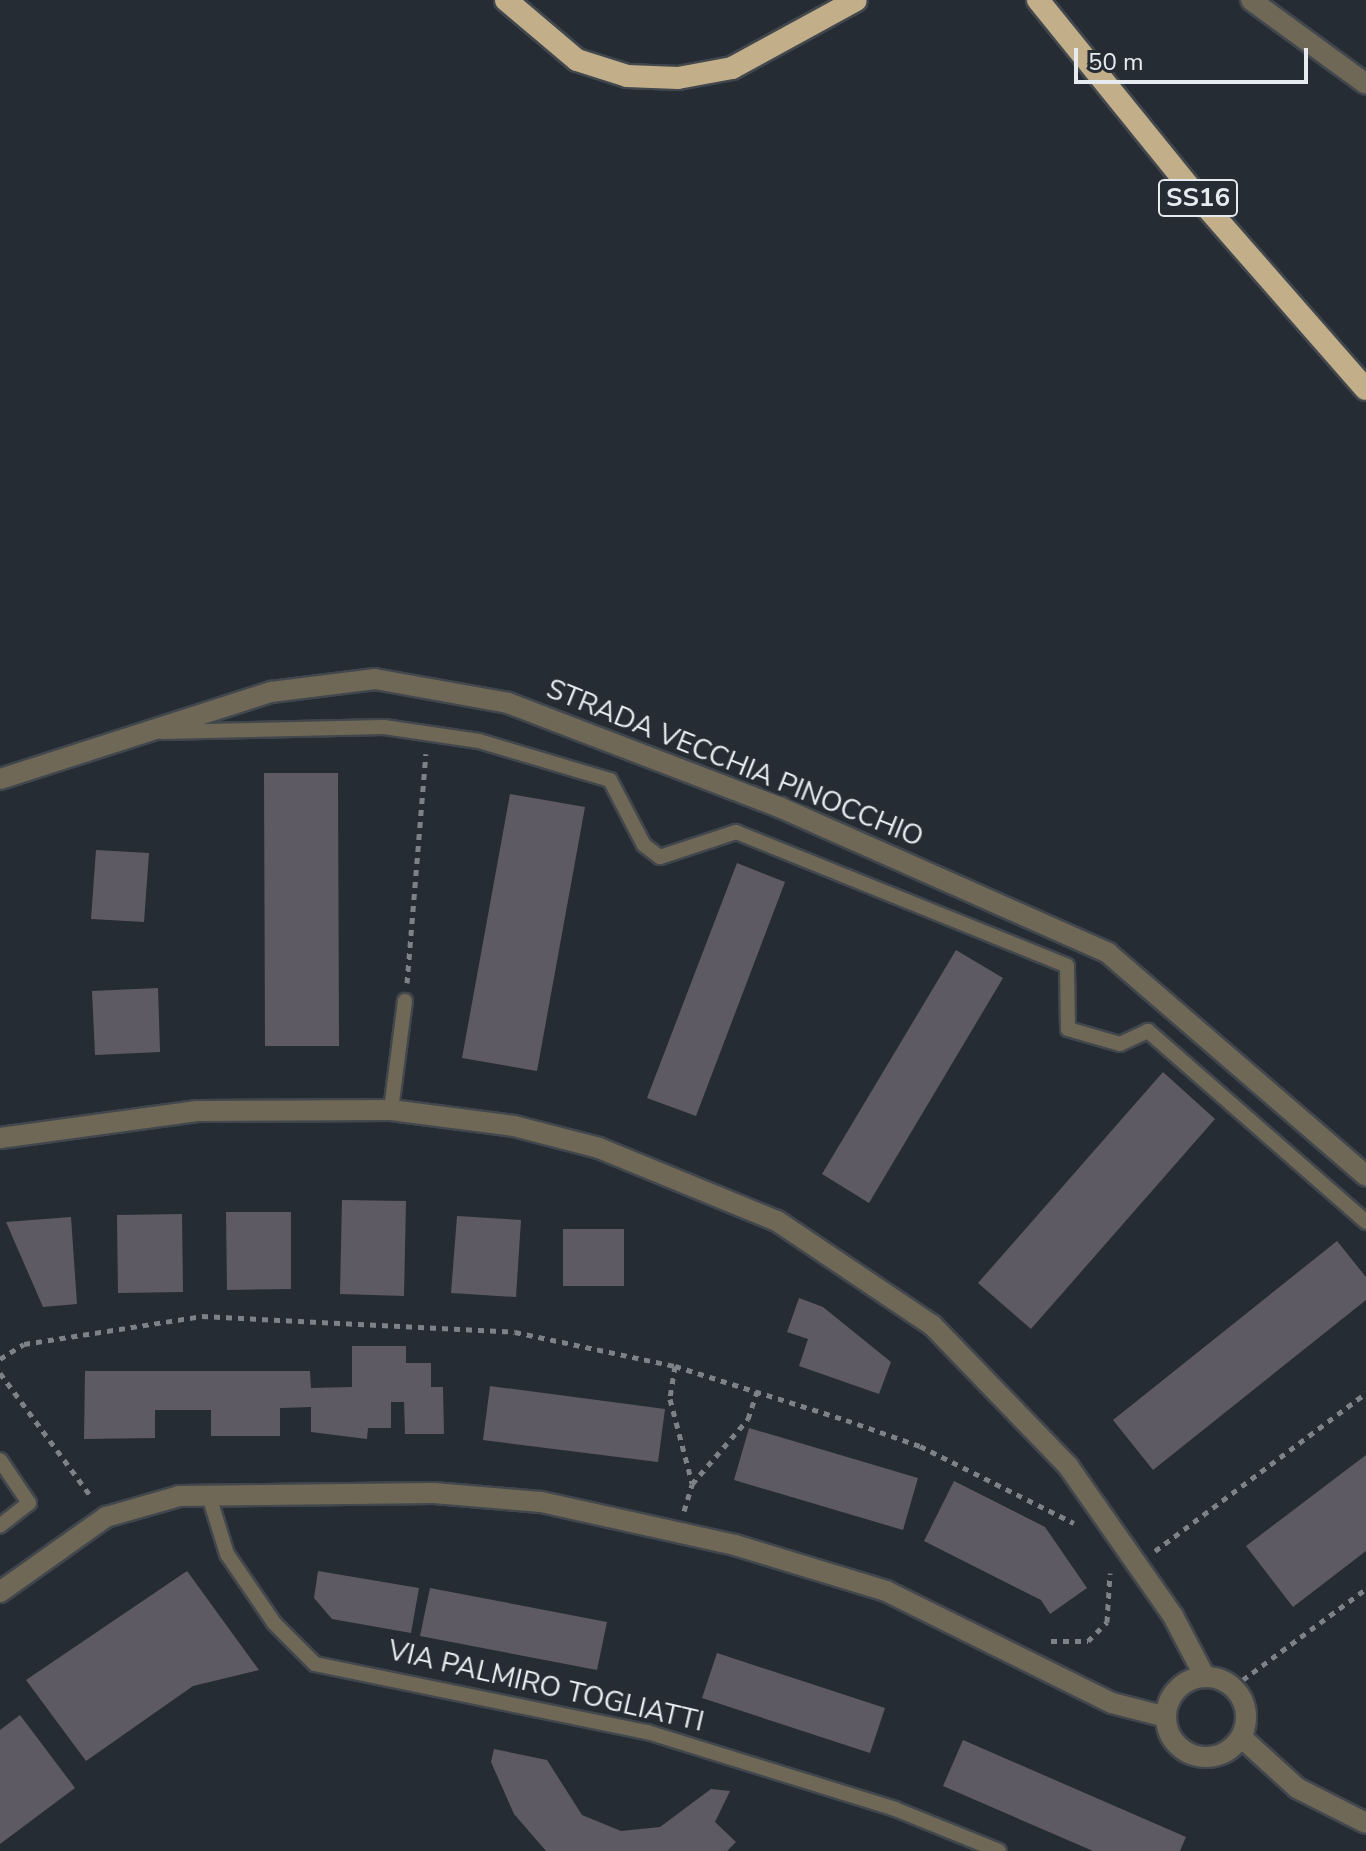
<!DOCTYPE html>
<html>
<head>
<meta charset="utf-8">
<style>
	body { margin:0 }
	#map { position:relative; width:1366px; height:1851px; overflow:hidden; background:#262c33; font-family:"Nunito Sans",sans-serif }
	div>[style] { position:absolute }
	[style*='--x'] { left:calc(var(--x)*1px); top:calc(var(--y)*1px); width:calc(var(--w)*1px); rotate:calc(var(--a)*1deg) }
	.building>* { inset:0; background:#5e5a63 }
	.path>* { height:5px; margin-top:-2.5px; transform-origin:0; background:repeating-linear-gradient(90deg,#7c8287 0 6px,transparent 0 12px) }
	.roads { filter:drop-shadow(2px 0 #41474d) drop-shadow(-2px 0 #41474d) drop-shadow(0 2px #41474d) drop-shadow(0 -2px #41474d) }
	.service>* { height:14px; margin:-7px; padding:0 7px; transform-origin:7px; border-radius:7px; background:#706857 }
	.minor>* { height:20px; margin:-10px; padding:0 10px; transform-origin:10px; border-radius:10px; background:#706857 }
	.minor>.ring { margin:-10px; padding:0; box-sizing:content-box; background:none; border:20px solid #706857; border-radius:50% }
	.tertiary>* { height:20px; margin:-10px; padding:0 10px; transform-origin:10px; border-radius:10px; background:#706857 }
	.trunk>* { height:22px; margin:-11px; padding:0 11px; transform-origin:11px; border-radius:11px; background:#c2af89 }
	span { translate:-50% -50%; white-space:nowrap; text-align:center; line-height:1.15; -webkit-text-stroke:8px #262c33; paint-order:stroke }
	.shield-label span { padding:2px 6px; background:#262c33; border:2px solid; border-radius:6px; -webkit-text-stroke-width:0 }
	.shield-label { font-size:26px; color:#e6ebef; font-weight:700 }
	.street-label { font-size:28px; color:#e6ebef }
	.scale { position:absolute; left:1074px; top:48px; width:234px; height:36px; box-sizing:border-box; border:4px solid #e6ebef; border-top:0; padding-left:10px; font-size:24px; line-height:28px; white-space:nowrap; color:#e6ebef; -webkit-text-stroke:6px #262c33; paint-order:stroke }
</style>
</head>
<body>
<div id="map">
	<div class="building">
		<i style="clip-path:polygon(264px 773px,338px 773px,339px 1046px,265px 1046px)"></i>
		<i style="clip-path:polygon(510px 794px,585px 807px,537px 1071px,462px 1058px)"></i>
		<i style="clip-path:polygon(96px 850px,149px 853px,144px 922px,91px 919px)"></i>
		<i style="clip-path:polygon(737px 863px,785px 882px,696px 1116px,647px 1098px)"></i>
		<i style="clip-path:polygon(956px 950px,1003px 978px,869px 1203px,822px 1174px)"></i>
		<i style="clip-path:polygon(158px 988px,160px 1052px,95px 1055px,92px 991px)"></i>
		<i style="clip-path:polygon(1163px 1072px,1215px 1119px,1031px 1329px,978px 1283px)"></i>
		<i style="clip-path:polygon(342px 1200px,406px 1201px,404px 1296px,340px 1294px)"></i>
		<i style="clip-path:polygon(226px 1212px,291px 1212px,291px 1289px,227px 1290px)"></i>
		<i style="clip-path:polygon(182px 1214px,183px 1292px,118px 1293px,117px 1215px)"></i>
		<i style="clip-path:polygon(457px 1216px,521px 1220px,516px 1297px,451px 1293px)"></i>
		<i style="clip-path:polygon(71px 1217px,77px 1304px,43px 1307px,6px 1222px)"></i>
		<i style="clip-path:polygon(563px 1229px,624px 1229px,624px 1286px,563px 1286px)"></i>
		<i style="clip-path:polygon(1337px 1241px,1366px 1277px,1366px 1300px,1153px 1470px,1113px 1420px)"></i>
		<i style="clip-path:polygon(799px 1298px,823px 1307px,891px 1362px,879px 1394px,799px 1366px,808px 1339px,787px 1332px)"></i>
		<i style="clip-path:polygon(352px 1346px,406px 1346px,406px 1363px,431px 1363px,431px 1387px,443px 1387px,444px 1434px,405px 1434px,404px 1402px,391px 1402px,391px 1428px,368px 1428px,367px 1439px,311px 1432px,311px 1407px,280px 1408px,280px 1436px,211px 1436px,211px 1410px,155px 1410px,155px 1438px,84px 1439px,85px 1371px,310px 1371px,311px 1388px,352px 1387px)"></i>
		<i style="clip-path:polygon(490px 1386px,665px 1409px,658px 1462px,483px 1440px)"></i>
		<i style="clip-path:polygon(749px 1428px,918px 1478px,903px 1530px,734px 1480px)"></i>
		<i style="clip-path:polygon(1366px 1455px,1366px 1551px,1293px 1607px,1246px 1546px)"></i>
		<i style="clip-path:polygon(954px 1481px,1045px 1527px,1087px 1588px,1050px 1614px,1041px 1600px,924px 1541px)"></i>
		<i style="clip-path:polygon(187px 1571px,259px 1670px,193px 1686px,86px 1761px,26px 1680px)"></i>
		<i style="clip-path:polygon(318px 1571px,419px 1588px,411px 1633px,332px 1619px,314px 1598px)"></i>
		<i style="clip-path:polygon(430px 1588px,607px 1622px,597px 1670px,420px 1636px)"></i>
		<i style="clip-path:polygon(717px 1653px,885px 1708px,870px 1753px,702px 1698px)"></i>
		<i style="clip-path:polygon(20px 1715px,75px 1788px,0 1844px,0 1730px)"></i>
		<i style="clip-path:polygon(963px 1740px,1186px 1837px,1180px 1851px,1093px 1851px,943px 1786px)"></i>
		<i style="clip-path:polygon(494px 1749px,547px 1760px,582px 1815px,621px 1831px,660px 1827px,711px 1789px,730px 1791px,715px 1822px,736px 1842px,727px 1851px,546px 1851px,514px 1814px,491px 1762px)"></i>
	</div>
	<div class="path">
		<i style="--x:407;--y:983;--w:230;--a:-85.3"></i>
		<i style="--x:0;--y:1359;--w:28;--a:-32"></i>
		<i style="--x:24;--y:1344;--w:180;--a:-8.9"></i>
		<i style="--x:202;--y:1316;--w:313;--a:2.9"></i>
		<i style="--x:515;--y:1332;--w:164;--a:12"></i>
		<i style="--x:675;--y:1366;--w:179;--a:17.5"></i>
		<i style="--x:846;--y:1420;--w:78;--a:19.4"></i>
		<i style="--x:920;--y:1446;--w:172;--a:26.6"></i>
		<i style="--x:675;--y:1366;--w:33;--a:99"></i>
		<i style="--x:670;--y:1399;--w:87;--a:75.3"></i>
		<i style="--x:0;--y:1373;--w:155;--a:53.6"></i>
		<i style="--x:684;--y:1511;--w:28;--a:-73"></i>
		<i style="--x:692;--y:1484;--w:86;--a:-49.3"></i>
		<i style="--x:748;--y:1419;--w:29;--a:-72"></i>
		<i style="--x:1155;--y:1551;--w:264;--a:-36.8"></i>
		<i style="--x:1051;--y:1641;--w:37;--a:0"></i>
		<i style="--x:1088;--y:1641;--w:27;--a:-45"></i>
		<i style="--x:1107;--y:1622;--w:49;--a:-86.5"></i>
		<i style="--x:1233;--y:1687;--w:165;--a:-36.4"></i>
	</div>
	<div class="roads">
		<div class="service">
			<i style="--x:162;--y:732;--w:222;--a:-1.3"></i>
			<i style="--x:384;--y:727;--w:96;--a:8.4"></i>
			<i style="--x:479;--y:741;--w:137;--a:16.6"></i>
			<i style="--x:610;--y:780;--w:73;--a:62.4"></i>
			<i style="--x:644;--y:845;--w:20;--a:37"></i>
			<i style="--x:660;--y:857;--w:80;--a:-18.2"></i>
			<i style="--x:736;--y:832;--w:357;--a:22"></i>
			<i style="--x:1067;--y:966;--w:63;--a:89.1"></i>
			<i style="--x:1068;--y:1029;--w:54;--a:16.1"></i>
			<i style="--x:1120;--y:1044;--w:31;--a:-25"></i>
			<i style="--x:1148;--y:1031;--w:290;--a:41.2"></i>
			<i style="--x:391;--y:1110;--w:110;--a:-82.7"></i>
			<i style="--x:0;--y:1460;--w:52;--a:56"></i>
			<i style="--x:29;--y:1503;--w:37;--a:142"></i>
			<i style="--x:209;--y:1496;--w:61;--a:72.8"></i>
			<i style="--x:227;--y:1554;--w:83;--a:55.7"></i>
			<i style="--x:274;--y:1623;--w:58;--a:45"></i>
			<i style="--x:315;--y:1664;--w:339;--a:11.6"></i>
			<i style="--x:647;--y:1732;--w:260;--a:17.2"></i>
			<i style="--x:895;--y:1809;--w:112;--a:22"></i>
		</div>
		<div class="minor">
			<i style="--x:0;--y:1138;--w:199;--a:-7.8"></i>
			<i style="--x:197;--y:1111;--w:194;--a:-0.3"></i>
			<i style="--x:391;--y:1110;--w:124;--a:7.4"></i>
			<i style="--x:514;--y:1126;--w:88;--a:14.5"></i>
			<i style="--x:599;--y:1148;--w:192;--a:22.3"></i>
			<i style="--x:777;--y:1221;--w:187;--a:33.9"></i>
			<i style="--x:932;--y:1325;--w:196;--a:46"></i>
			<i style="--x:1068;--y:1466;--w:183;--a:55"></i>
			<i style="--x:1173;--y:1616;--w:69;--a:62.3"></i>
			<i style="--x:0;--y:1592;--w:130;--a:-35.3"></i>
			<i style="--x:106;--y:1517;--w:76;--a:-16"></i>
			<i style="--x:179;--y:1496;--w:255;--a:-0.7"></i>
			<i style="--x:434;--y:1493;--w:107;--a:4.8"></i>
			<i style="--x:541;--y:1502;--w:199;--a:12.5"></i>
			<i style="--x:735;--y:1545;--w:158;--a:16.9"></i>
			<i style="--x:886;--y:1591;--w:252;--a:26.4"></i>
			<i style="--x:1112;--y:1703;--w:56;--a:14.5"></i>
			<i class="ring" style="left:1166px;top:1677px;width:60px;height:60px"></i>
			<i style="--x:1241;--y:1737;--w:76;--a:42.3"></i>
			<i style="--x:1297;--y:1788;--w:77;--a:26.9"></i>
		</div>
		<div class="tertiary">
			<i style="--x:1251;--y:0;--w:142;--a:36.1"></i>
			<i style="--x:0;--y:779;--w:285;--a:-17.8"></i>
			<i style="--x:271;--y:692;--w:105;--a:-7.1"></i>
			<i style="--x:375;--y:679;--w:135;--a:10.2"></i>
			<i style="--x:508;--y:703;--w:290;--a:21"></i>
			<i style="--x:779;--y:807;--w:360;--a:23.9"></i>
			<i style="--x:1108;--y:953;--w:341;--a:40.8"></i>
		</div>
		<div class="trunk">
			<i style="--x:506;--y:0;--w:93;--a:40.2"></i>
			<i style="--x:577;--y:60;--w:52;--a:17.7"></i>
			<i style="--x:627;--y:76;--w:51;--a:2.2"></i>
			<i style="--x:678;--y:78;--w:55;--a:-10.5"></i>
			<i style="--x:732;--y:68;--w:141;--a:-28.7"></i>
			<i style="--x:1038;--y:0;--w:250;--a:51"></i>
			<i style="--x:1195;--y:194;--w:259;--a:48.8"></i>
		</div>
	</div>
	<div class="shield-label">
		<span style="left:1198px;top:198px">SS16</span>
	</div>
	<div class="street-label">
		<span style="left:735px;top:763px;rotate:22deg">STRADA VECCHIA PINOCCHIO</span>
		<span style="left:546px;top:1686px;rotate:13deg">VIA PALMIRO TOGLIATTI</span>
	</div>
	<div class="scale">50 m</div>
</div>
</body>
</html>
